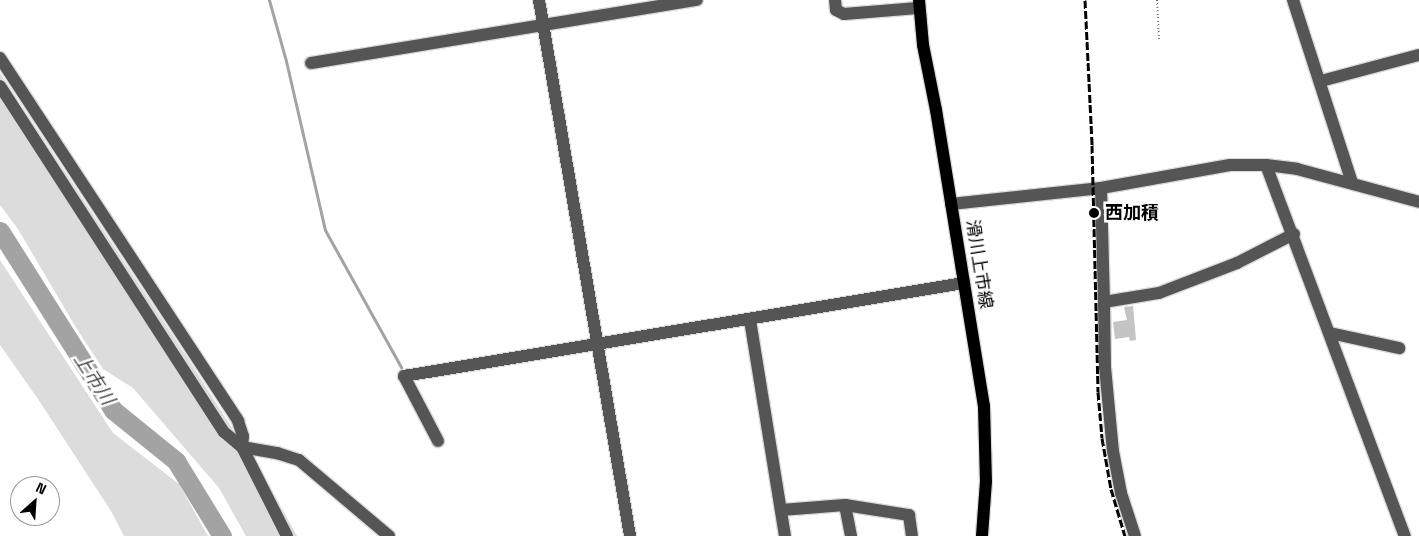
<!DOCTYPE html>
<html>
<head>
<meta charset="utf-8">
<style>
	body { margin:0 }
	#map { position:relative; width:1419px; height:536px; overflow:hidden; background:#fff; font-family:"Space Grotesk","Noto Sans JP",sans-serif }
	div>[style] { position:absolute }
	[style*='--x'] { left:calc(var(--x)*1px); top:calc(var(--y)*1px); width:calc(var(--w)*1px); rotate:calc(var(--a)*1deg) }
	.green>* { inset:0; background:#dcdcdc }
	.stream>* { height:3px; margin:-1.5px; padding:0 1.5px; transform-origin:1.5px; border-radius:1.5px; background:#a3a3a3 }
	.river>* { height:19px; margin:-9.5px; padding:0 9.5px; transform-origin:9.5px; border-radius:9.5px; background:#a3a3a3 }
	.building>* { inset:0; background:#c4c4c4 }
	.path>* { height:2px; margin-top:-1px; transform-origin:0; background:repeating-linear-gradient(90deg,#777 0 1px,transparent 0 3.5px) }
	.roads { filter:drop-shadow(1px 0 #dbdbdb) drop-shadow(-1px 0 #dbdbdb) drop-shadow(0 1px #dbdbdb) drop-shadow(0 -1px #dbdbdb) }
	.minor>* { height:12px; margin:-6px; padding:0 6px; transform-origin:6px; border-radius:6px; background:#555 }
	.major>* { height:12px; margin:-6px; padding:0 6px; transform-origin:6px; border-radius:6px; background:#000 }
	.rail>* { height:3px; margin-top:-1.5px; transform-origin:0; background:repeating-linear-gradient(90deg,#000 0 8px,transparent 0 10.5px) }
	.dots>* { width:14px; height:14px; translate:-50% -50%; box-sizing:border-box; border:2px solid #fff; border-radius:50% }
	span { translate:-50% -50%; white-space:nowrap; text-align:center; line-height:1.15; -webkit-text-stroke:5px #fff; paint-order:stroke }
	.poi-label { font-size:18px; color:#000; font-weight:700 }
	.left { translate:0 -50%; text-align:left }
	.street-label { font-size:18px; color:#000 }
	.water-label { font-size:19px; color:#444; font-style:italic }
	.north { position:absolute; left:10px; top:476px; width:50px; height:50px; box-sizing:border-box; background:#fff; border:1px solid #999; border-radius:50%; rotate:26deg; font-size:14px; font-weight:700; line-height:20px; text-align:center; color:#000 }
	.north::after { content:''; display:block; margin:auto; width:18px; height:22px; background:#000; clip-path:polygon(50% 0,100% 100%,50% 72%,0 100%) }
</style>
</head>
<body>
<div id="map">
	<div class="green">
		<i style="clip-path:polygon(0 73px,189px 360px,275px 496px,297px 536px,246px 536px,219px 488px,133px 388px,103px 369px,75px 326px,18px 229px,0 205px)"></i>
		<i style="clip-path:polygon(0 260px,113px 433px,179px 484px,208px 536px,124px 536px,111px 511px,38px 399px,0 345px)"></i>
	</div>
	<div class="stream">
		<i style="--x:269;--y:0;--w:63;--a:74.4"></i>
		<i style="--x:286;--y:61;--w:173;--a:77"></i>
		<i style="--x:325;--y:230;--w:157;--a:61"></i>
	</div>
	<div class="river">
		<i style="--x:0;--y:231;--w:212;--a:57.7"></i>
		<i style="--x:113;--y:410;--w:81;--a:39"></i>
		<i style="--x:176;--y:461;--w:88;--a:58.5"></i>
	</div>
	<div class="building">
		<i style="clip-path:polygon(1133px 306px,1136px 340px,1130px 341px,1129px 337px,1115px 339px,1113px 322px,1127px 320px,1124px 307px)"></i>
	</div>
	<div class="path">
		<i style="--x:1157;--y:0;--w:40;--a:87.1"></i>
	</div>
	<div class="roads">
		<div class="minor">
			<i style="--x:539;--y:0;--w:544;--a:80.36"></i>
			<i style="--x:835;--y:0;--w:10;--a:84"></i>
			<i style="--x:836;--y:10;--w:9;--a:27"></i>
			<i style="--x:844;--y:14;--w:74;--a:-4.6"></i>
			<i style="--x:1293;--y:0;--w:192;--a:72.1"></i>
			<i style="--x:0;--y:58;--w:434;--a:56.7"></i>
			<i style="--x:238;--y:421;--w:16;--a:72"></i>
			<i style="--x:243;--y:436;--w:11;--a:95"></i>
			<i style="--x:311;--y:63;--w:391;--a:-9.3"></i>
			<i style="--x:1321;--y:81;--w:101;--a:-14.9"></i>
			<i style="--x:0;--y:86;--w:412;--a:57.1"></i>
			<i style="--x:224;--y:432;--w:23;--a:40"></i>
			<i style="--x:1266;--y:165;--w:396;--a:69.5"></i>
			<i style="--x:1101;--y:188;--w:114;--a:88.5"></i>
			<i style="--x:1104;--y:302;--w:56;--a:-9.3"></i>
			<i style="--x:1159;--y:293;--w:84;--a:-21"></i>
			<i style="--x:1237;--y:263;--w:64;--a:-27"></i>
			<i style="--x:951;--y:204;--w:151;--a:-6.1"></i>
			<i style="--x:1101;--y:188;--w:131;--a:-10.1"></i>
			<i style="--x:1230;--y:165;--w:36;--a:0"></i>
			<i style="--x:1266;--y:165;--w:31;--a:7"></i>
			<i style="--x:1297;--y:169;--w:126;--a:15.1"></i>
			<i style="--x:1104;--y:302;--w:65;--a:89.1"></i>
			<i style="--x:1105;--y:367;--w:84;--a:84.6"></i>
			<i style="--x:1113;--y:451;--w:43;--a:79.2"></i>
			<i style="--x:1121;--y:493;--w:45;--a:72"></i>
			<i style="--x:750;--y:320;--w:219;--a:80.8"></i>
			<i style="--x:1330;--y:333;--w:71;--a:12.3"></i>
			<i style="--x:438;--y:441;--w:73;--a:-117.6"></i>
			<i style="--x:404;--y:376;--w:568;--a:-9.43"></i>
			<i style="--x:845;--y:505;--w:32;--a:79"></i>
			<i style="--x:781;--y:510;--w:64;--a:-4.5"></i>
			<i style="--x:845;--y:505;--w:65;--a:8.9"></i>
			<i style="--x:909;--y:515;--w:21;--a:82"></i>
			<i style="--x:287;--y:536;--w:100;--a:-116.8"></i>
			<i style="--x:242;--y:447;--w:36;--a:10"></i>
			<i style="--x:277;--y:453;--w:23;--a:18"></i>
			<i style="--x:299;--y:460;--w:118;--a:40.2"></i>
		</div>
		<div class="major">
			<i style="--x:919;--y:0;--w:45;--a:84.9"></i>
			<i style="--x:923;--y:45;--w:66;--a:78.7"></i>
			<i style="--x:936;--y:110;--w:300;--a:80.8"></i>
			<i style="--x:984;--y:406;--w:75;--a:88.5"></i>
			<i style="--x:986;--y:481;--w:55;--a:94.2"></i>
		</div>
	</div>
	<div class="rail">
		<i style="--x:1085;--y:0;--w:145;--a:87.2"></i>
		<i style="--x:1092;--y:145;--w:247;--a:88.6"></i>
		<i style="--x:1098;--y:392;--w:46;--a:85"></i>
		<i style="--x:1102;--y:438;--w:52;--a:80"></i>
		<i style="--x:1111;--y:489;--w:49;--a:73.4"></i>
	</div>
	<div class="dots">
		<i style="left:1094px;top:213px;background:#000"></i>
	</div>
	<div class="poi-label">
		<span class="left" style="left:1105px;top:213px">西加積</span>
	</div>
	<div class="street-label">
		<span style="left:979px;top:264px;rotate:81deg">滑川上市線</span>
	</div>
	<div class="water-label">
		<span style="left:94px;top:379px;rotate:57deg">上市川</span>
	</div>
	<div class="north">N</div>
</div>
</body>
</html>
